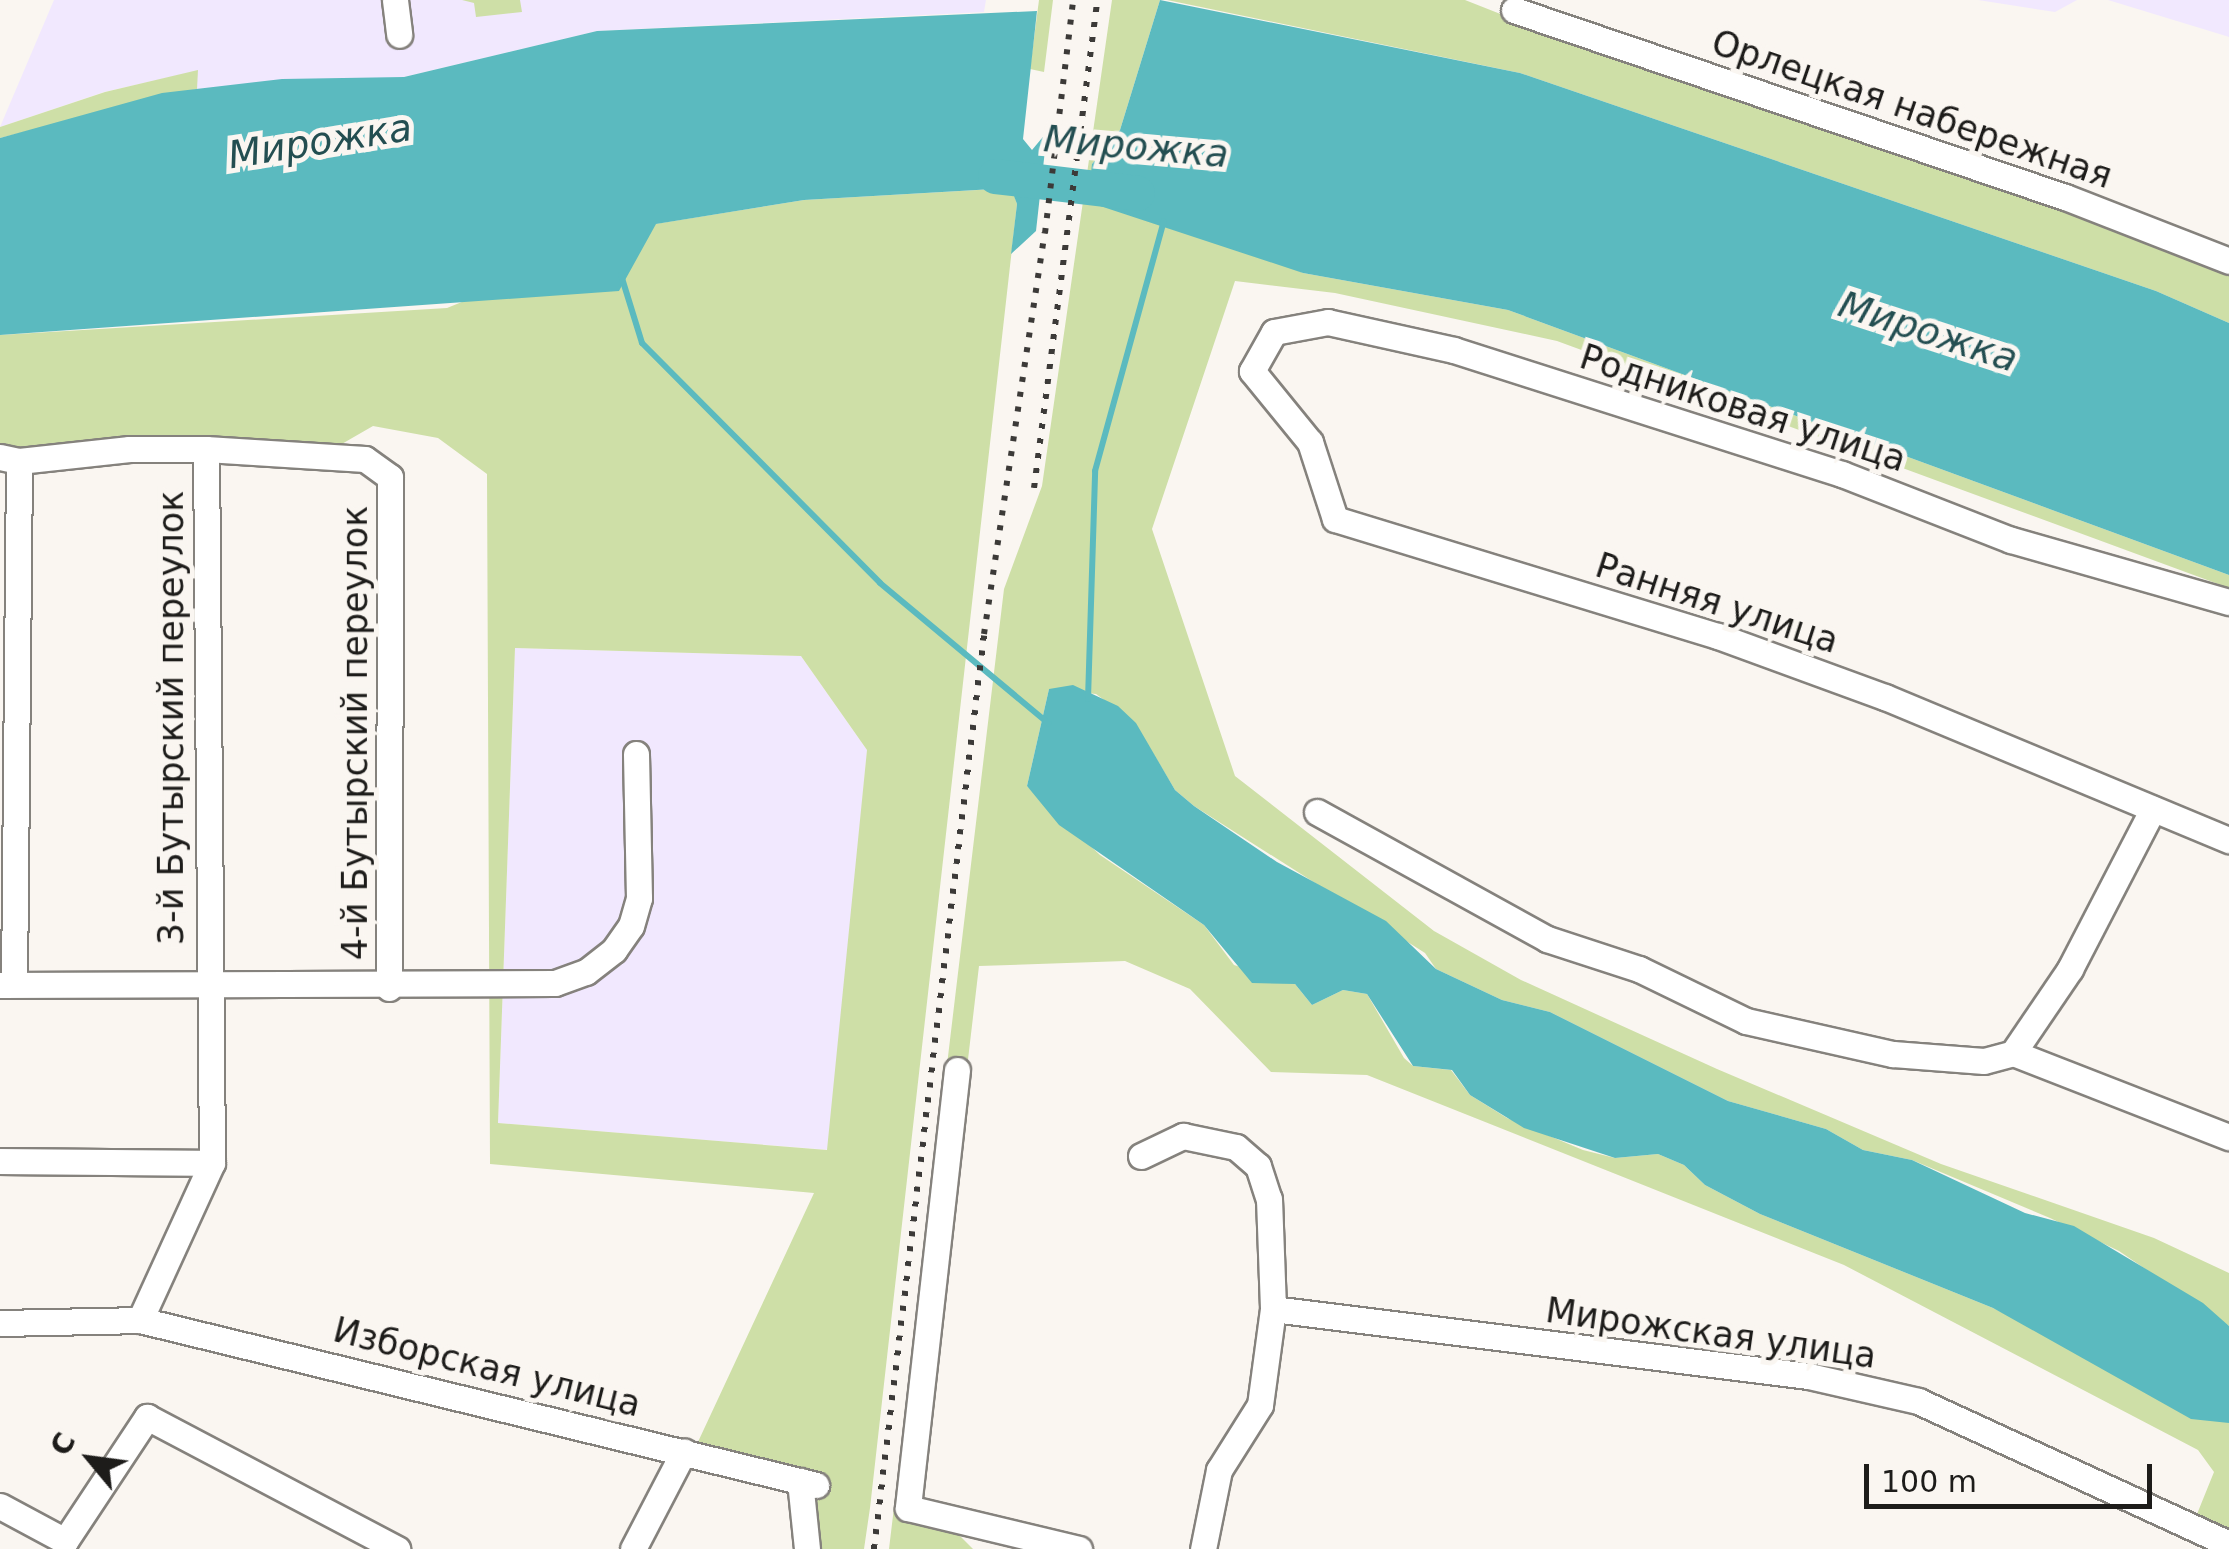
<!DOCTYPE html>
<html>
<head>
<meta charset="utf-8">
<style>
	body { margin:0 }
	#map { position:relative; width:2229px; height:1549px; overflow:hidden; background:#faf6f1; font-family:"DejaVu Sans",sans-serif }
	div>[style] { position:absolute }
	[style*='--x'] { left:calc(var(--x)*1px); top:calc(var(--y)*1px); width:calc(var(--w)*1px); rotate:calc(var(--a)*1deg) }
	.commercial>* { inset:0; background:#f1e8fe }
	.green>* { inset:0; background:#cedfa7 }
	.water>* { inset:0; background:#5bbabf }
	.stream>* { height:6px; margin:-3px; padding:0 3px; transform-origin:3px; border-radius:3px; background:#5bbabf }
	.river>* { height:35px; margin:-17.5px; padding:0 17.5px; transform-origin:17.5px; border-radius:17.5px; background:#5bbabf }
	.roads { filter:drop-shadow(2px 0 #85827d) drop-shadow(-2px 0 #85827d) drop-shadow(0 2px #85827d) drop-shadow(0 -2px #85827d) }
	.minor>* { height:25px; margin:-12.5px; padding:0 12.5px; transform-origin:12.5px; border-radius:12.5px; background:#fff }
	.rail>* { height:6px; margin-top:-3px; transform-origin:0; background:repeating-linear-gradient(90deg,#3c3a38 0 5px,transparent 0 15px) }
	span { translate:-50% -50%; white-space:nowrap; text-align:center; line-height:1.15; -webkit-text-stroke:10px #faf6f1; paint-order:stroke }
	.street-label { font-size:35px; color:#1d1c1a }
	.water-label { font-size:38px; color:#234e51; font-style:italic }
	.north { position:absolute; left:40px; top:1409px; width:100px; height:100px; -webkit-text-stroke:8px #faf6f1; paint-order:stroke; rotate:299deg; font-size:28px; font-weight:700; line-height:40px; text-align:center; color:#1d1c1a }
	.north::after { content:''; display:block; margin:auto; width:35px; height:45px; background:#1d1c1a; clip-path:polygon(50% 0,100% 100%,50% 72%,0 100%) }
	.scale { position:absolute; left:1864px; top:1464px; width:288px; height:45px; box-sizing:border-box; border:5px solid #1d1c1a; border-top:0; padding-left:12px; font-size:30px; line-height:35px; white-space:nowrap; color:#1d1c1a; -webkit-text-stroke:8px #faf6f1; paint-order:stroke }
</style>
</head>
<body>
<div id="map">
	<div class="commercial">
		<i style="clip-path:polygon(54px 0,986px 0,984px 12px,597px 31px,404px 77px,197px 89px,197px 71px,104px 92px,0 127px)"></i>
		<i style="clip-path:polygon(1978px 0,2077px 0,2055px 12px)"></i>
		<i style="clip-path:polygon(2108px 0,2229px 0,2229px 37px,2226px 36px)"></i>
		<i style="clip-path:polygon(515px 648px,801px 656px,867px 750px,830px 1150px,498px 1123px)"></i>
	</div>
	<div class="green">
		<i style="clip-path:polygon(462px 0,520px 0,522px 12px,476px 17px,474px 3px)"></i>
		<i style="clip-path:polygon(1039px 0,1053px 0,1044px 72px,1030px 69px)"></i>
		<i style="clip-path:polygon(1112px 0,1160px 0,1120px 130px,1092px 164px,1303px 273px,1508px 310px,2229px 575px,2229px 588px,1557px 341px,1335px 293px,1235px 281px,1152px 529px,1235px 776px,1434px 931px,1521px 980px,1717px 1069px,1941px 1164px,2154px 1238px,2229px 1273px,2229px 1326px,2119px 1251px,2050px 1218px,1912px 1160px,1863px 1150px,1826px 1129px,1728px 1101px,1550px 1012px,1502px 1000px,1436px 969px,1425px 953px,1194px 806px,1175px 790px,1135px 723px,1096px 694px,1049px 689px,1027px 786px,1100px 855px,1204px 925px,1234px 965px,1295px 984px,1312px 1005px,1343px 990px,1367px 994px,1404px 1058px,1413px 1066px,1451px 1070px,1470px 1095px,1507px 1118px,1583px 1150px,1615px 1158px,1658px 1154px,1684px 1165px,1705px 1185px,1760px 1214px,1993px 1308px,2229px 1423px,2229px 1536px,2195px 1519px,2214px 1472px,2198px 1450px,1844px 1265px,1367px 1075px,1271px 1072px,1190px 989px,1125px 961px,979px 966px,917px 1493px,973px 1549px,889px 1549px,1004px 589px,1042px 486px)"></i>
		<i style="clip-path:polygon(1167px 0,1465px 0,1503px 15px,1509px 2px,2229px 269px,2229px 323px,2156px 291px,1520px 73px)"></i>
		<i style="clip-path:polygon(198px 70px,197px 89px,0 138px,0 127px,105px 92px)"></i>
		<i style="clip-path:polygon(evenodd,1012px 188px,1017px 204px,870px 1508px,864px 1549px,821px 1549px,806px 1495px,697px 1444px,814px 1193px,490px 1164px,487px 474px,438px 438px,373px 426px,340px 445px,206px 436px,20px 452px,0 447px,0 335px,447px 308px,655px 224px,804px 200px,1012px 188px,515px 648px,801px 656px,867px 750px,827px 1150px,498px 1123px,515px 648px)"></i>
	</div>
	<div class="water">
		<i style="clip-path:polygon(1160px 0,1520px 73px,2156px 291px,2229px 323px,2229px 575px,1508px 310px,1303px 273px,1088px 202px,1092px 164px,1120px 130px)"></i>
		<i style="clip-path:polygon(1037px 11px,1023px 139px,1032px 150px,1047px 132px,1036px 231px,1011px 254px,1017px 204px,1011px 188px,804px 200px,656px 224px,619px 291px,0 335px,0 138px,162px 93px,282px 79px,404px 77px,597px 31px)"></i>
		<i style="clip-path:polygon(1073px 685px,1118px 706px,1136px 723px,1175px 790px,1194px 806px,1277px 862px,1386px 921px,1436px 969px,1502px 1000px,1550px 1012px,1728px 1101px,1826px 1129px,1863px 1150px,1912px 1160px,2025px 1213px,2074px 1226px,2203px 1303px,2229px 1326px,2229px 1423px,2191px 1419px,1993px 1308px,1760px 1214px,1705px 1185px,1684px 1165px,1658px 1154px,1615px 1158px,1524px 1128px,1470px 1095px,1452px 1070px,1413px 1066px,1367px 994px,1343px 990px,1312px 1005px,1295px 984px,1252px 983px,1204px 925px,1059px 825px,1027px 786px,1049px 689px)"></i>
	</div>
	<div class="stream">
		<i style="--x:621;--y:275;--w:71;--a:72.8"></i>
		<i style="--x:642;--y:343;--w:338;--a:45.2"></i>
		<i style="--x:880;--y:583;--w:219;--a:39.8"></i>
		<i style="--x:1088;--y:699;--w:228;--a:-88.2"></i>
		<i style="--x:1095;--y:471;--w:259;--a:-74.6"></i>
	</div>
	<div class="river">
		<i style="--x:995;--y:176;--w:143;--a:6.8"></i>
	</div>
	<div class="roads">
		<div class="minor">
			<i style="--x:395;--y:0;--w:35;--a:83"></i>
			<i style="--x:1514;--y:10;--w:582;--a:18.75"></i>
			<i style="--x:2065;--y:197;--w:176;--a:21.3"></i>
			<i style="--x:0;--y:457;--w:19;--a:12"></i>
			<i style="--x:19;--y:461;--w:111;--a:-6.2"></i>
			<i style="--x:129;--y:449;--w:77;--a:0"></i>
			<i style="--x:206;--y:449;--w:159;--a:3.6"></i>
			<i style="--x:365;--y:459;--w:31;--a:36"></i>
			<i style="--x:390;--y:477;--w:511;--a:90.11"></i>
			<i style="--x:2229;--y:602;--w:227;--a:-164.1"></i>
			<i style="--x:2011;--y:540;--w:181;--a:-158.7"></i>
			<i style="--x:1842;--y:474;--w:407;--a:-162.3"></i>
			<i style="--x:1454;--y:350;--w:129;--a:-167.5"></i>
			<i style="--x:1328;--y:322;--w:55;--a:169.5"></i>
			<i style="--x:1274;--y:332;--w:45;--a:119.4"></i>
			<i style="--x:1252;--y:371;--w:92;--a:50.8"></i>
			<i style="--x:1310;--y:442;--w:81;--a:72"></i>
			<i style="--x:1335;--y:519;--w:400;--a:17"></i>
			<i style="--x:1718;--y:636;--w:178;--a:20.1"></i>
			<i style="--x:1885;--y:697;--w:373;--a:22.6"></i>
			<i style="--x:1317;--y:812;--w:263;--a:28.9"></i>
			<i style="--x:1547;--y:939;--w:97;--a:18.1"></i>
			<i style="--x:1639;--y:969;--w:119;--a:25.9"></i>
			<i style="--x:1746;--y:1021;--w:151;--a:12.7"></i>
			<i style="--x:1893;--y:1054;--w:91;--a:4.4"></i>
			<i style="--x:1984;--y:1061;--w:30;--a:-15"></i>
			<i style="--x:2013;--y:1053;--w:232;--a:21.3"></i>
			<i style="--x:14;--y:984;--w:523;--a:-89.45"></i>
			<i style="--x:0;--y:985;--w:555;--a:-0.21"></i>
			<i style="--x:555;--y:983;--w:33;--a:-20"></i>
			<i style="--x:586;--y:972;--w:36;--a:-38"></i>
			<i style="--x:614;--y:950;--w:29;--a:-55"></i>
			<i style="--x:631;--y:926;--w:29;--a:-74"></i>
			<i style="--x:639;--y:898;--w:144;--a:-91.2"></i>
			<i style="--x:2013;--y:1053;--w:102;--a:-55.8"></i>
			<i style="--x:2070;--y:969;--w:180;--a:-62.6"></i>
			<i style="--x:957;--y:1070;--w:441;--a:96.4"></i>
			<i style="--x:908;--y:1508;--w:176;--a:13.5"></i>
			<i style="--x:1141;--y:1156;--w:47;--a:-25.5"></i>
			<i style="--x:1183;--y:1136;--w:54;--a:11.7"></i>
			<i style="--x:1236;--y:1147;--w:29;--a:41"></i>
			<i style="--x:1258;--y:1166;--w:35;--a:72"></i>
			<i style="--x:1269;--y:1199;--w:110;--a:87.9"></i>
			<i style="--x:1273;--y:1309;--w:97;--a:97.7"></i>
			<i style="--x:1260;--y:1405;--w:77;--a:122.2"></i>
			<i style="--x:1219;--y:1470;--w:81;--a:101.4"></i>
			<i style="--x:0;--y:1161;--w:212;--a:0.5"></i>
			<i style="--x:1273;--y:1309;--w:540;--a:7.13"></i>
			<i style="--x:1809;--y:1376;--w:112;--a:12.9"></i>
			<i style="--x:1918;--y:1401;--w:342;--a:24.7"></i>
			<i style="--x:140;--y:1320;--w:173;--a:-65.4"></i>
			<i style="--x:212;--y:1163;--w:714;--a:-90.48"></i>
			<i style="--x:0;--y:1323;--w:140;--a:-1.2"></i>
			<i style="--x:140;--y:1320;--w:696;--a:13.72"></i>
			<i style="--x:800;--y:1481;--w:68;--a:84.1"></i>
			<i style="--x:0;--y:1506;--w:74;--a:28.3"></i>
			<i style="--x:65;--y:1541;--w:149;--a:-56.5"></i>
			<i style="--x:147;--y:1417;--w:283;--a:27.8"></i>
			<i style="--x:633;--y:1549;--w:110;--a:-62.5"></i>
		</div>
	</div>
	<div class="rail">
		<i style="--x:1034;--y:488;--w:492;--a:-82.6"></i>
		<i style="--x:874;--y:1549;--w:922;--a:-83.14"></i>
		<i style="--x:984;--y:634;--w:406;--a:-81.4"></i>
		<i style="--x:1045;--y:233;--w:235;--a:-83.1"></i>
	</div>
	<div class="street-label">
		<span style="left:1912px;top:109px;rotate:19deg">Орлецкая набережная</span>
		<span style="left:1743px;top:408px;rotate:18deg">Родниковая улица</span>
		<span style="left:1717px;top:603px;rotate:18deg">Ранняя улица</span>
		<span style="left:171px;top:718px;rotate:-90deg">3-й Бутырский переулок</span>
		<span style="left:355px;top:733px;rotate:-90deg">4-й Бутырский переулок</span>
		<span style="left:1711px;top:1333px;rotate:8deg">Мирожская улица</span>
		<span style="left:487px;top:1367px;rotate:14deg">Изборская улица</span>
	</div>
	<div class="water-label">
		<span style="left:320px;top:142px;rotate:-9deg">Мирожка</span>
		<span style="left:1136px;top:147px;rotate:5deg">Мирожка</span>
		<span style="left:1928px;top:332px;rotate:18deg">Мирожка</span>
	</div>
	<div class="north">С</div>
	<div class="scale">100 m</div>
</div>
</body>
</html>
